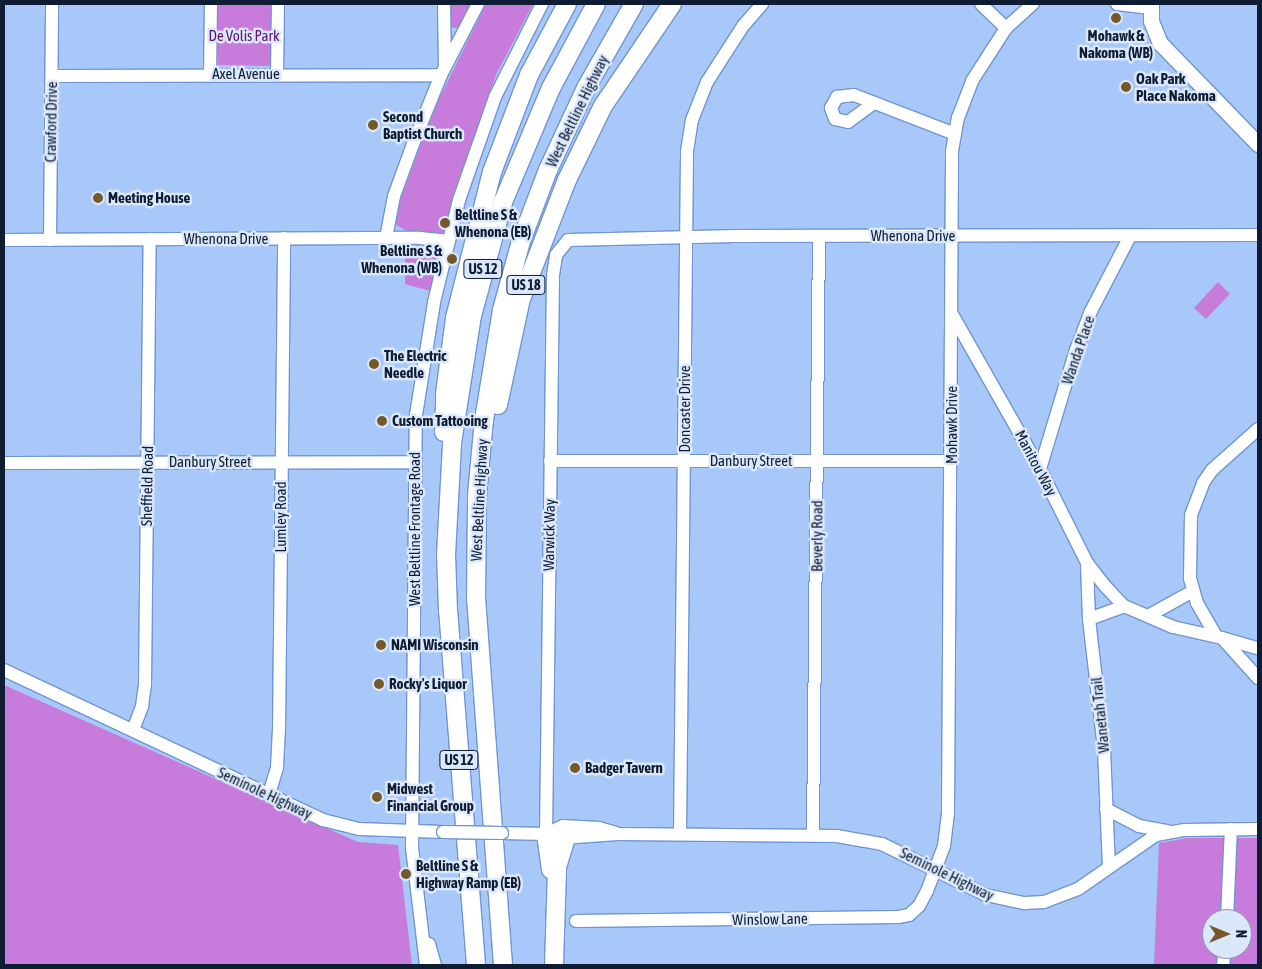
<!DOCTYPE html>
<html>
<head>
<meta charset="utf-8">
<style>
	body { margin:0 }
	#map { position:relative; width:1262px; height:969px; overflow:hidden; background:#a8c8fa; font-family:"Asap Condensed",sans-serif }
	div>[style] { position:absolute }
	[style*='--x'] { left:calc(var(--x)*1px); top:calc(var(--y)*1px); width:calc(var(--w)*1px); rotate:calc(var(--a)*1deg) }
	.green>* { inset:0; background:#c77bda }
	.roads { filter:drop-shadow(1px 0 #7095d0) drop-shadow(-1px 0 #7095d0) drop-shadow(0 1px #7095d0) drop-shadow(0 -1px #7095d0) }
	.minor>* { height:12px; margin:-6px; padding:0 6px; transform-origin:6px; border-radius:6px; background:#fff }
	.major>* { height:15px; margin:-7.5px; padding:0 7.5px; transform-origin:7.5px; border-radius:7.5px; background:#fff }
	.highway>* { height:18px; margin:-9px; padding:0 9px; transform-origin:9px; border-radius:9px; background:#fff }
	.bridges { filter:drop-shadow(1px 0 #7095d0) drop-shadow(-1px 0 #7095d0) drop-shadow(0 1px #7095d0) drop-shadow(0 -1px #7095d0) }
	.minor-bridge>* { height:12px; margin:-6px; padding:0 6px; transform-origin:6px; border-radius:6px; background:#fff }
	.dots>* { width:14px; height:14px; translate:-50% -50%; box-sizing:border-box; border:2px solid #dbe8fb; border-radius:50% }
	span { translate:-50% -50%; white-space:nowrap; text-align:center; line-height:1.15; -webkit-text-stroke:5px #dbe8fb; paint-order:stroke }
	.shield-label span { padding:1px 4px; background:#dbe8fb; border:1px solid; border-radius:4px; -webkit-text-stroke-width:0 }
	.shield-label { font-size:14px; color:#0f1d34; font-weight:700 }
	.poi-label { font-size:15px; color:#0f1d34; font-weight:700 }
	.left { translate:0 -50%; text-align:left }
	.right { translate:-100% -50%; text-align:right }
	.park-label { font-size:15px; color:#5f1270 }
	.street-label { font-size:15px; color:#0f1d34 }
	.frame { position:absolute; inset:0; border:5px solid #0f1d34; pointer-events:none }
	.north { position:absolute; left:1202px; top:909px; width:50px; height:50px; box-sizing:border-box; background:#dbe8fb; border:1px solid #8997ab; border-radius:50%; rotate:90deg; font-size:14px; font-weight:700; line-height:20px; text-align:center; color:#0f1d34 }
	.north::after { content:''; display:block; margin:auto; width:18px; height:22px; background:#74592b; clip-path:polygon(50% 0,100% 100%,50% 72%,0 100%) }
</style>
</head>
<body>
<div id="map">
	<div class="green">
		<i style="clip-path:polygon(216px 4px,273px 4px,272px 62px,269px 66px,218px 65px)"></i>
		<i style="clip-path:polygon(448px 4px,471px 4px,458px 28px,449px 27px)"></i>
		<i style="clip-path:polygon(486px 4px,533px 4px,496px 75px,457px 184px,430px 291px,405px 284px,405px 230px,396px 225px,395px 214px,433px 111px)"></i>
		<i style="clip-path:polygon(1218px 282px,1230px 294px,1206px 319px,1194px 308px)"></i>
		<i style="clip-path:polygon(4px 685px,358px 842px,398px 845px,412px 965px,4px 965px)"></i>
		<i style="clip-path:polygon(evenodd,1187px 838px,1258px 838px,1258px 965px,1154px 965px,1159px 843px,1187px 838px,1212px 919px,1242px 919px,1242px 949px,1212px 949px,1212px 919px)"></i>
	</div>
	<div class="roads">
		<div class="minor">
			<i style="--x:444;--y:4;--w:62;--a:89.1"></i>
			<i style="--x:981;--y:4;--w:35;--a:44"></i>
			<i style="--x:1117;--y:4;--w:34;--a:7"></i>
			<i style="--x:210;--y:74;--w:70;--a:-89.2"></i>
			<i style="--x:277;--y:75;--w:71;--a:-89.2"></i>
			<i style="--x:52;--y:76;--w:389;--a:-0.1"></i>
			<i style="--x:874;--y:103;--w:32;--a:144"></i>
			<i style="--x:848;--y:122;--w:13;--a:-167"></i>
			<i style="--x:835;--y:119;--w:12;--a:-110"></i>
			<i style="--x:831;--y:108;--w:13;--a:-61"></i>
			<i style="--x:837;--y:97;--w:17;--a:-7"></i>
			<i style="--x:854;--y:95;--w:108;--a:21.1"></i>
			<i style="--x:386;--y:238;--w:43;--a:-79.2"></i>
			<i style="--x:394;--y:196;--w:55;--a:-69.9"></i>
			<i style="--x:413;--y:144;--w:74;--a:-67.9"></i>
			<i style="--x:441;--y:75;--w:80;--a:-62.5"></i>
			<i style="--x:4;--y:240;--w:416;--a:-0.3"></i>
			<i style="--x:420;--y:238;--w:27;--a:6"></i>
			<i style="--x:50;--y:240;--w:236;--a:-89.5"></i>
			<i style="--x:953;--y:316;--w:176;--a:60.4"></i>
			<i style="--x:1040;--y:469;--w:105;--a:63.4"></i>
			<i style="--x:1087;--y:563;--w:31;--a:52"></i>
			<i style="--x:1106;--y:587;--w:26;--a:47"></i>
			<i style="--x:1124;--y:606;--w:53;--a:23.2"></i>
			<i style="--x:1173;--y:627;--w:50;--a:12.7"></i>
			<i style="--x:1222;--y:638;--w:54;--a:48"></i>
			<i style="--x:550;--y:461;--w:402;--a:0"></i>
			<i style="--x:4;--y:463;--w:411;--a:-0.1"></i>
			<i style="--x:1040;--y:469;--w:124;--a:-73.2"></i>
			<i style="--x:1076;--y:350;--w:40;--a:-69"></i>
			<i style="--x:1090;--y:313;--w:87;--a:-62.5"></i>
			<i style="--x:1087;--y:563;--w:56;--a:88"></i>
			<i style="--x:1089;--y:619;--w:131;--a:83.4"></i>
			<i style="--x:1104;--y:749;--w:118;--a:87.6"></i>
			<i style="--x:1148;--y:616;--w:51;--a:-29.1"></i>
			<i style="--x:1089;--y:619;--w:37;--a:-20"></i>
			<i style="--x:1216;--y:636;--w:38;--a:-120"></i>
			<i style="--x:1197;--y:603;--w:26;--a:-106"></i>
			<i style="--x:1190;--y:578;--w:63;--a:-89.1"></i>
			<i style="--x:1191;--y:515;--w:34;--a:-69"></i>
			<i style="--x:1203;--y:483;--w:16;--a:-55"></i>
			<i style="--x:1212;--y:470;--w:62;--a:-41.7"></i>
			<i style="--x:1222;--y:638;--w:37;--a:16"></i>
			<i style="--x:4;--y:670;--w:353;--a:25.2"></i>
			<i style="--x:323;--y:820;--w:37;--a:14"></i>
			<i style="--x:359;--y:829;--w:84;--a:2"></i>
			<i style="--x:133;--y:730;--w:26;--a:-69"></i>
			<i style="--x:142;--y:706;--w:22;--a:-82"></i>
			<i style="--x:145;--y:684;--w:445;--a:-89.4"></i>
			<i style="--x:269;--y:794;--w:28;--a:-73"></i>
			<i style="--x:277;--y:767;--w:37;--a:-87"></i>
			<i style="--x:279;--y:730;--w:492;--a:-89.4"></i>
			<i style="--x:1106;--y:809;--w:37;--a:27"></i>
			<i style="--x:1139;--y:826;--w:29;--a:10"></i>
			<i style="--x:502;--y:833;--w:44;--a:1.3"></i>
			<i style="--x:546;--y:834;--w:16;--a:14"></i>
			<i style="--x:562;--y:838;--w:56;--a:-4.1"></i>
			<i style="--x:618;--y:834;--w:219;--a:0.5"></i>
			<i style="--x:837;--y:836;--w:46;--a:10.1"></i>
			<i style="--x:882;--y:844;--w:116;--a:26.1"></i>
			<i style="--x:986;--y:895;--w:40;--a:12"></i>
			<i style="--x:1025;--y:903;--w:19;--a:-3"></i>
			<i style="--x:1044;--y:902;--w:36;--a:-21"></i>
			<i style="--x:1078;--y:889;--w:95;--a:-34.7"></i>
			<i style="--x:1156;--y:835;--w:29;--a:-10"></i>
			<i style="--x:1185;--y:830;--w:73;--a:-0.8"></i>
			<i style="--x:546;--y:834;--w:559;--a:-89.28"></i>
			<i style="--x:553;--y:275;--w:20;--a:-81"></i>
			<i style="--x:556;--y:255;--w:19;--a:-51"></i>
			<i style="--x:568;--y:240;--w:167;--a:-1.4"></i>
			<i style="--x:735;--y:236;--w:523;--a:-0.11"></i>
			<i style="--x:546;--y:834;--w:19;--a:-25"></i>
			<i style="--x:563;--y:826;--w:36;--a:3"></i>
			<i style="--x:599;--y:828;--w:18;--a:16"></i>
			<i style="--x:680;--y:834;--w:683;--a:-89.41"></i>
			<i style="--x:687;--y:151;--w:31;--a:-81"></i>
			<i style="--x:692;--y:120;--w:41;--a:-68.5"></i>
			<i style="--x:707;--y:82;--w:67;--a:-57.3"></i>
			<i style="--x:743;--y:26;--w:29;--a:-49"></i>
			<i style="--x:813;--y:835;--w:598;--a:-89.43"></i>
			<i style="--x:1227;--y:919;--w:90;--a:-87.5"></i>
			<i style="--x:576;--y:921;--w:322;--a:-0.7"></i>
			<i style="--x:898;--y:917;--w:11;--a:-10"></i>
			<i style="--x:909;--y:915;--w:13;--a:-42"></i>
			<i style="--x:919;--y:906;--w:17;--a:-62"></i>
			<i style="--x:927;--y:891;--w:48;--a:-69.3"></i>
			<i style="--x:944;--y:846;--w:33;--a:-83"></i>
			<i style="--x:948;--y:813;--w:662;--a:-89.65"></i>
			<i style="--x:952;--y:151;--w:34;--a:-80"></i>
			<i style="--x:958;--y:118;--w:40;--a:-69"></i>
			<i style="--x:972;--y:81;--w:63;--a:-57.3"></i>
			<i style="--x:1006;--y:28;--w:36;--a:-42"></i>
			<i style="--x:429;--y:944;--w:22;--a:74"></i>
			<i style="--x:426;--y:965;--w:118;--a:-96.8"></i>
			<i style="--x:412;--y:848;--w:433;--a:-89.5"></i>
			<i style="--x:416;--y:415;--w:114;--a:-80.9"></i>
			<i style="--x:434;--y:302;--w:105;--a:-76.2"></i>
			<i style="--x:459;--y:200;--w:109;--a:-70.7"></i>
			<i style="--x:495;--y:97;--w:104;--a:-63.2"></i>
			<i style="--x:1223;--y:965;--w:16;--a:-83"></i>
		</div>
		<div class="major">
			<i style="--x:1151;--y:4;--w:17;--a:90"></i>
			<i style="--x:1151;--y:21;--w:24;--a:68"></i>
			<i style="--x:1160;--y:43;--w:141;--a:45.9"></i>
		</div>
		<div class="highway">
			<i style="--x:498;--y:405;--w:108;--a:-77.8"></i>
			<i style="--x:521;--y:299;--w:128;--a:-68.9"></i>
			<i style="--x:567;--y:180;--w:82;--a:-64.1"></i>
			<i style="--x:603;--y:106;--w:123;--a:-55.9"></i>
			<i style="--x:444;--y:432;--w:38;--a:-88"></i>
			<i style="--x:445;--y:394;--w:77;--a:-82.5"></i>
			<i style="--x:455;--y:318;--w:151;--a:-75.8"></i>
			<i style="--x:492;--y:172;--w:104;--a:-69.1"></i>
			<i style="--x:529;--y:75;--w:81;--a:-61.8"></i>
			<i style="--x:546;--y:834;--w:36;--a:82"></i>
			<i style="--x:476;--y:965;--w:355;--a:-94.5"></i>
			<i style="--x:448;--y:611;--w:56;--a:-92"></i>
			<i style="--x:446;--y:555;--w:112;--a:-86.9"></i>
			<i style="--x:452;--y:443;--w:129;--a:-81.1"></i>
			<i style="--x:472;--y:316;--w:118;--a:-74.8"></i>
			<i style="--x:503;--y:202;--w:124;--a:-67.2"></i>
			<i style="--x:551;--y:88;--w:95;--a:-61.8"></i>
			<i style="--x:503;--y:965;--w:367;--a:-94.2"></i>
			<i style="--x:476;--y:599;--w:104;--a:-89.4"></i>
			<i style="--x:477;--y:495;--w:75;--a:-84.7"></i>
			<i style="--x:484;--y:420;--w:111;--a:-80.7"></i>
			<i style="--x:502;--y:310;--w:72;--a:-74.6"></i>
			<i style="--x:521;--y:241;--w:76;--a:-69.2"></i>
			<i style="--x:548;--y:170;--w:90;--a:-65.1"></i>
			<i style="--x:586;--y:88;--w:97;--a:-60.3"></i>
			<i style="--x:554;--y:965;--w:98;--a:-88.2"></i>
			<i style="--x:557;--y:867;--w:30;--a:-73"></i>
		</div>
	</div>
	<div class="bridges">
		<div class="minor-bridge">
			<i style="--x:443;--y:832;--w:59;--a:1"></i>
		</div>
	</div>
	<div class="dots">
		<i style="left:1116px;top:18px;background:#74592b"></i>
		<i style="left:1126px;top:87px;background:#74592b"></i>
		<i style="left:373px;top:125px;background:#74592b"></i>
		<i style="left:98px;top:198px;background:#74592b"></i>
		<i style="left:445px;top:223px;background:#74592b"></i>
		<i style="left:452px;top:259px;background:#74592b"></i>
		<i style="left:374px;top:364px;background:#74592b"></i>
		<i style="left:382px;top:421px;background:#74592b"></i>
		<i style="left:381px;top:645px;background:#74592b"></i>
		<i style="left:379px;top:684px;background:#74592b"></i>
		<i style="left:575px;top:768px;background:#74592b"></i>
		<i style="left:377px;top:797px;background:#74592b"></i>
		<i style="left:406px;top:874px;background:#74592b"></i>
	</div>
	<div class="shield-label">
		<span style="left:483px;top:269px">US 12</span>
		<span style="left:526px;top:285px">US 18</span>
		<span style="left:459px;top:760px">US 12</span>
	</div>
	<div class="poi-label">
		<span style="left:1116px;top:44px">Mohawk &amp;<br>Nakoma (WB)</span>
		<span class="left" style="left:1136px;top:87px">Oak Park<br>Place Nakoma</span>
		<span class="left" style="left:383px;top:125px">Second<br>Baptist Church</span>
		<span class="left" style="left:108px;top:198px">Meeting House</span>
		<span class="left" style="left:455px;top:223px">Beltline S &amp;<br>Whenona (EB)</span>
		<span class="right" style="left:442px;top:259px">Beltline S &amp;<br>Whenona (WB)</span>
		<span class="left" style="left:384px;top:364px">The Electric<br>Needle</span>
		<span class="left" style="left:392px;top:421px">Custom Tattooing</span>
		<span class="left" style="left:391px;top:645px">NAMI Wisconsin</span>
		<span class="left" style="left:389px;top:684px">Rocky's Liquor</span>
		<span class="left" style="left:585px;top:768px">Badger Tavern</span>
		<span class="left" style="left:387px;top:797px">Midwest<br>Financial Group</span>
		<span class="left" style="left:416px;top:874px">Beltline S &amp;<br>Highway Ramp (EB)</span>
	</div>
	<div class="park-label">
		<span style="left:244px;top:36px">De Volis Park</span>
	</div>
	<div class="street-label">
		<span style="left:246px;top:74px">Axel Avenue</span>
		<span style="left:577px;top:111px;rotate:-64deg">West Beltline Highway</span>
		<span style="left:51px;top:122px;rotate:-89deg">Crawford Drive</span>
		<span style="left:913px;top:236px">Whenona Drive</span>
		<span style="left:226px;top:239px">Whenona Drive</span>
		<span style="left:1078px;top:350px;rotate:-71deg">Wanda Place</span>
		<span style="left:685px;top:409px;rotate:-90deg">Doncaster Drive</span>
		<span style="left:952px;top:425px;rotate:-90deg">Mohawk Drive</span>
		<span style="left:751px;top:461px">Danbury Street</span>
		<span style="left:210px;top:462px">Danbury Street</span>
		<span style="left:1036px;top:463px;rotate:62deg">Manitou Way</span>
		<span style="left:147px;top:486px;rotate:-89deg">Sheffield Road</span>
		<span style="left:479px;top:500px;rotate:-87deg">West Beltline Highway</span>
		<span style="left:281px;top:517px;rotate:-90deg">Lumley Road</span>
		<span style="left:415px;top:529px;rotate:-90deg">West Beltline Frontage Road</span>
		<span style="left:549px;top:535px;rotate:-89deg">Warwick Way</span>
		<span style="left:817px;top:536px;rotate:-90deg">Beverly Road</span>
		<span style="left:1100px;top:715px;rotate:-96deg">Wanetah Trail</span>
		<span style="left:265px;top:793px;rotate:25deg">Seminole Highway</span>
		<span style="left:947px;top:874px;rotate:26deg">Seminole Highway</span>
		<span style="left:770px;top:919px;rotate:-1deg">Winslow Lane</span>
	</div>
	<div class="frame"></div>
	<div class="north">N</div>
</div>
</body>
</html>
